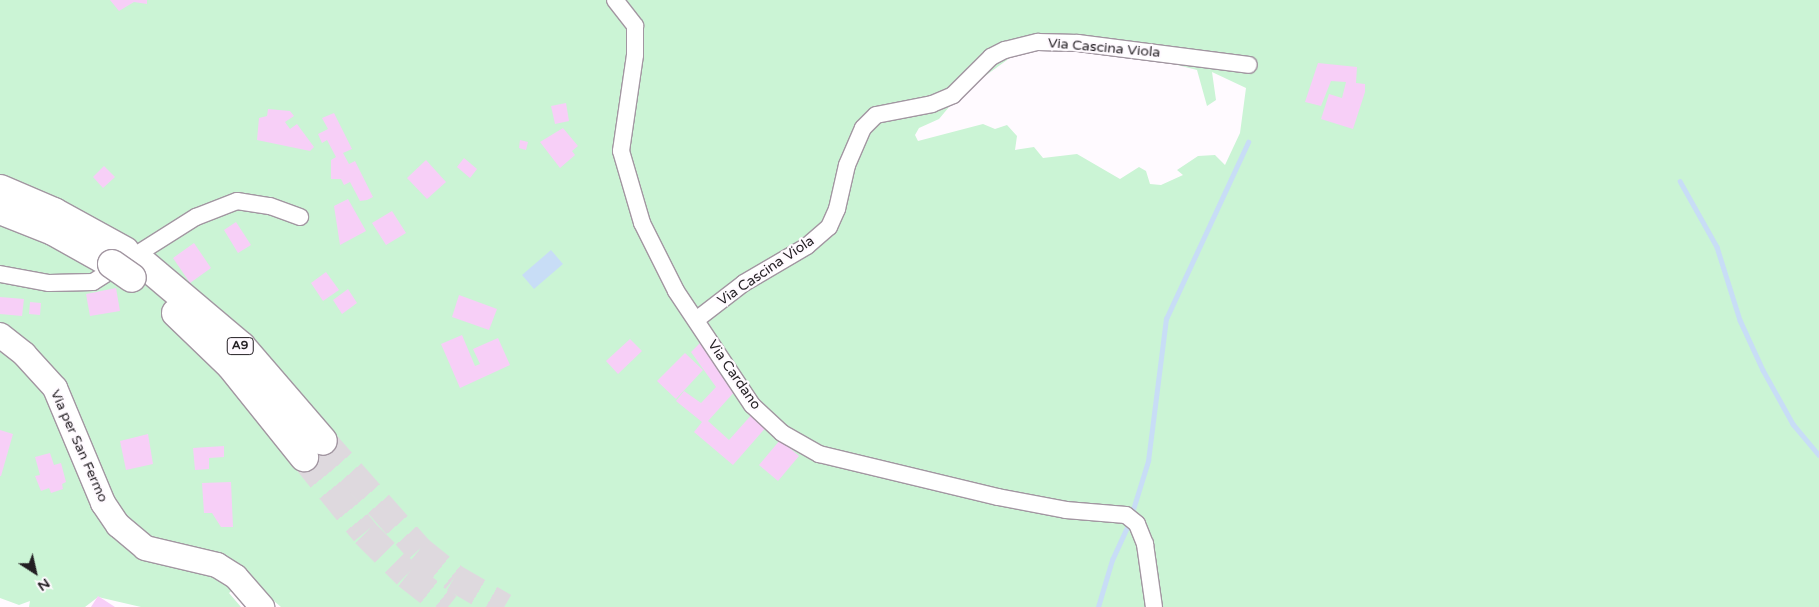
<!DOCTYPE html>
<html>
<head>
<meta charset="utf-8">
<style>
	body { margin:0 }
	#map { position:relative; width:1819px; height:607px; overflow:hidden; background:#fffaff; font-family:"Varela Round",sans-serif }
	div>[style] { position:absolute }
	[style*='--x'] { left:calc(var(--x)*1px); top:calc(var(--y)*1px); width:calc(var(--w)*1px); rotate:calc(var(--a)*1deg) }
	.green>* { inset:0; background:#cbf4d5 }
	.water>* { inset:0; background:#c8ddf6 }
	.stream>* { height:4.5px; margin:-2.25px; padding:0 2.25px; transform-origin:2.25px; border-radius:2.25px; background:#c8ddf6 }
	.building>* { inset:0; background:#f7cff7 }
	.motorway-tunnel>* { height:28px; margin-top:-14px; transform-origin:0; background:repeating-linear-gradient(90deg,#ded9de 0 28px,transparent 0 42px) }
	.roads { filter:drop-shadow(1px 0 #a296a1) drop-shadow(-1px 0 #a296a1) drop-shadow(0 1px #a296a1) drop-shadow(0 -1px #a296a1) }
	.minor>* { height:16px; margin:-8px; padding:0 8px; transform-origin:8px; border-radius:8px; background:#fff }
	.secondary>* { height:24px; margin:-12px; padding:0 12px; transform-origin:12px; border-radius:12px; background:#fff }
	.motorway>* { height:28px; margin:-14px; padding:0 14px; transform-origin:14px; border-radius:14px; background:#fff }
	.bridges { filter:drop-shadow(1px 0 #a296a1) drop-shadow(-1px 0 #a296a1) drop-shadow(0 1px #a296a1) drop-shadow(0 -1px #a296a1) }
	.motorway-bridge>* { height:28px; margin:-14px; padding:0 14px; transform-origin:14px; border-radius:14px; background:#fff }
	span { translate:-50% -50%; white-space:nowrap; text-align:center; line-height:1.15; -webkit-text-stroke:4.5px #fffaff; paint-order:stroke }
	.shield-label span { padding:1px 4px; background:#fffaff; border:1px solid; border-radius:4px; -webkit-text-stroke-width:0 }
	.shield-label { font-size:12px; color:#231f23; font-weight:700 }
	.street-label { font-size:14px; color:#231f23 }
	.north { position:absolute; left:10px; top:547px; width:50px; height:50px; -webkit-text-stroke:4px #fffaff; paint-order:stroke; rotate:145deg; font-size:14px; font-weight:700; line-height:20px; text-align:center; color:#231f23 }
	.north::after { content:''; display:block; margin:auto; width:18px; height:22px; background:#231f23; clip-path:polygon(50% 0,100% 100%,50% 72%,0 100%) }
</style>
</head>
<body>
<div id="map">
	<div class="green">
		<i style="clip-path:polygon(evenodd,0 0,1819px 0,1819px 607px,281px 607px,247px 578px,229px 593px,241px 607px,141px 607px,98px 597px,85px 607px,29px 607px,30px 601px,19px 605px,0 598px,0 0,1044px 44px,1130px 53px,1197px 70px,1207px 106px,1216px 100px,1212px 72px,1246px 88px,1240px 133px,1225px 165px,1215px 155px,1198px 156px,1177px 170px,1183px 175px,1161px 185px,1150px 184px,1146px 171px,1139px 167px,1120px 179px,1077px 154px,1043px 158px,1034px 147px,1015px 150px,1017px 136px,1007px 125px,995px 129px,983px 124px,918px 141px,915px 135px,919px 128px,939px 119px,959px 95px,1018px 52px,1044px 44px)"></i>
	</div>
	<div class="water">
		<i style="clip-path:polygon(551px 250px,563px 264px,534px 289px,522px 275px)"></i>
	</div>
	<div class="stream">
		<i style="--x:1680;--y:181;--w:76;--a:60.7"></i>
		<i style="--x:1717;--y:247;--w:77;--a:72.5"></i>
		<i style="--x:1740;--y:320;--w:55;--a:65.3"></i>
		<i style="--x:1763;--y:370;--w:62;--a:60.9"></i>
		<i style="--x:1793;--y:424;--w:40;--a:50"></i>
		<i style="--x:1131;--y:516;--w:58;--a:-72.8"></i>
		<i style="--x:1148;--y:461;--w:143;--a:-82.8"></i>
		<i style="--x:1166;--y:319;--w:195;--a:-65.1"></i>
		<i style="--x:1098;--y:607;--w:49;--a:-73.4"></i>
		<i style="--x:1112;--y:560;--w:41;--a:-65.3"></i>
	</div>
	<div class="building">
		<i style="clip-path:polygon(110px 0,147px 0,147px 4px,134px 2px,119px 11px)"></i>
		<i style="clip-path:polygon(1318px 63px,1357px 67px,1356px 83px,1365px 84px,1365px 92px,1353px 129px,1321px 119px,1329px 94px,1342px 98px,1346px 82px,1331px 81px,1321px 106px,1305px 102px)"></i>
		<i style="clip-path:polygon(566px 103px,569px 121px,555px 124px,551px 106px)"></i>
		<i style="clip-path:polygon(268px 109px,290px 111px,294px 116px,285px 122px,290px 129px,297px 124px,314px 147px,310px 151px,257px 140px,259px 118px,267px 116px)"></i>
		<i style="clip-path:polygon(334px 113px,352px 149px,343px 153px,349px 164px,355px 161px,373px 197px,367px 200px,360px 201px,350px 182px,344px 185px,341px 179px,331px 179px,331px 160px,336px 157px,327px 140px,322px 143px,318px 134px,328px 129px,322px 118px)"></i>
		<i style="clip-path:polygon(563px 128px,578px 146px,572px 151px,575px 155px,560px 168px,540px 142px)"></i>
		<i style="clip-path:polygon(520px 140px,528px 142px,526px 150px,519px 148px)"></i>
		<i style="clip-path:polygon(464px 158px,477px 169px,470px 178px,457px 167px)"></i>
		<i style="clip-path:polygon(426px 160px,446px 182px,427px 199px,407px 178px)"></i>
		<i style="clip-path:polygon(104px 166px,115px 177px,103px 188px,93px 177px)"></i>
		<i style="clip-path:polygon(348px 199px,366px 231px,340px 245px,334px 206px)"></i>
		<i style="clip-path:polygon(392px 211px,406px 233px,386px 245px,372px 223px)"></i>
		<i style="clip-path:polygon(236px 222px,251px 245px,238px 253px,224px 230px)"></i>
		<i style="clip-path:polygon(194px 243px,211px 268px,190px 283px,173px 258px)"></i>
		<i style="clip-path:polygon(326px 272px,339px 290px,323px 301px,311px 283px)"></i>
		<i style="clip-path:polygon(116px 288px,120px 311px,90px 316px,86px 294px)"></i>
		<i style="clip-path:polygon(348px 289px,357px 303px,342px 314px,333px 300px)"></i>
		<i style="clip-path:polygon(459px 295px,497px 309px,489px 330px,452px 317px)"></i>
		<i style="clip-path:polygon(0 297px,24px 299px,22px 316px,0 314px)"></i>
		<i style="clip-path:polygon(30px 302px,41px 303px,40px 315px,29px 314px)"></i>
		<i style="clip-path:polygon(462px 335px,475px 366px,480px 364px,473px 349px,498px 338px,510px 365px,460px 388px,441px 344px)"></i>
		<i style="clip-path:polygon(630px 339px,642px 351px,618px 374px,606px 361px)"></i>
		<i style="clip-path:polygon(703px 340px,737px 389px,708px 421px,729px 440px,754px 412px,768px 425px,733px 465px,694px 432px,702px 422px,676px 401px,684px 391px,701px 403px,716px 387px,691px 352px)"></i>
		<i style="clip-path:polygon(685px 353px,703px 370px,676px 399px,657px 381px)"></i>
		<i style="clip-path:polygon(0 430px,13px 434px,1px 476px,0 476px)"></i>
		<i style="clip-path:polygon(148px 434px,153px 464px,126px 470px,120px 441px)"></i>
		<i style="clip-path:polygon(780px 440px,799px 456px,778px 481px,759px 465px)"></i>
		<i style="clip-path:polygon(224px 446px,224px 457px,209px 458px,209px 469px,195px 470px,193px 448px)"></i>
		<i style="clip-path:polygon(50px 453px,54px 465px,61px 463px,66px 482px,62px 484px,63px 489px,51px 493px,49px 488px,41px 491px,35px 476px,40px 475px,35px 457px)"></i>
		<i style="clip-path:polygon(231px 482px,233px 527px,221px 527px,212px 513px,204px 513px,202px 483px)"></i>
		<i style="clip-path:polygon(98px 596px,115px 607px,91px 607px)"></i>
	</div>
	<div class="motorway-tunnel">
		<i style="--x:323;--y:441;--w:145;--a:48.6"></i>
		<i style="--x:419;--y:550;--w:45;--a:38.7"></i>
		<i style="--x:454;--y:578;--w:58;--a:30.1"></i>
		<i style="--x:304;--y:457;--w:97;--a:51.2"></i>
		<i style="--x:365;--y:533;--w:59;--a:45"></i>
		<i style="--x:407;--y:575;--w:52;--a:38"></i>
	</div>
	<div class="roads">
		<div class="minor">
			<i style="--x:615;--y:0;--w:33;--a:52"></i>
			<i style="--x:635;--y:26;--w:29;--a:90"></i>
			<i style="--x:635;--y:55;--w:97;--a:98.3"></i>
			<i style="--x:621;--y:151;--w:75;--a:73.7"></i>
			<i style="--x:642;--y:223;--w:76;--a:63.4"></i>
			<i style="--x:676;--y:291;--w:137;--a:56.3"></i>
			<i style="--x:752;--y:405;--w:41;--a:43"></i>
			<i style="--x:782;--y:433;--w:43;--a:29.6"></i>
			<i style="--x:819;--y:454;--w:184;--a:13.5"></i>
			<i style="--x:998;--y:497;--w:69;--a:10.8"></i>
			<i style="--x:1066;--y:510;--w:60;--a:4.8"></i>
			<i style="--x:1126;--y:515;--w:14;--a:39"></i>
			<i style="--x:1137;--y:524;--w:22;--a:68"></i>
			<i style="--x:1145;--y:544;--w:64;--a:81.9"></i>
			<i style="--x:0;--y:274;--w:50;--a:10.4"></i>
			<i style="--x:49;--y:283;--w:44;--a:-1.3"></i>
			<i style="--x:93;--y:282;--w:122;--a:-32.3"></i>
			<i style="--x:196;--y:217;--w:44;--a:-21.3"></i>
			<i style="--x:237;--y:201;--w:33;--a:9"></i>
			<i style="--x:270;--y:206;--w:32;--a:20"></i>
			<i style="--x:696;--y:320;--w:61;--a:-37.6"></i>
			<i style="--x:744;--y:283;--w:73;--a:-30.4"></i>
			<i style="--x:807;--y:246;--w:29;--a:-41"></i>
			<i style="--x:829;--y:227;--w:20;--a:-66"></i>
			<i style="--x:837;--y:209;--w:45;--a:-77.2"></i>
			<i style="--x:847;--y:165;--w:40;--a:-66.6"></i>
			<i style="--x:863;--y:128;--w:18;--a:-45"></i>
			<i style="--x:876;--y:115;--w:57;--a:-11.1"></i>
			<i style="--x:932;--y:104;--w:23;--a:-23"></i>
			<i style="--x:953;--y:95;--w:54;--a:-45"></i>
			<i style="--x:991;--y:57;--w:16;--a:-27"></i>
			<i style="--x:1005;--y:50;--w:34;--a:-14"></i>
			<i style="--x:1038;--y:42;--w:40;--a:1.4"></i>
			<i style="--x:1078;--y:43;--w:172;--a:7.3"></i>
		</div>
		<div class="secondary">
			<i style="--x:0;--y:335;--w:31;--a:38"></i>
			<i style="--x:24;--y:354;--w:46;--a:47.6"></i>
			<i style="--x:55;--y:388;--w:125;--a:67.3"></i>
			<i style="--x:103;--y:503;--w:27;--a:56"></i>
			<i style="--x:118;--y:525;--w:35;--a:40"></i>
			<i style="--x:145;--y:548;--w:74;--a:13.3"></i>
			<i style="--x:217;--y:565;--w:22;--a:32"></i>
			<i style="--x:236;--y:577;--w:40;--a:49"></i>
		</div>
		<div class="motorway">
			<i style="--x:0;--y:189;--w:59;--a:23.1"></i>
			<i style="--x:54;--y:212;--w:81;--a:28.8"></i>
			<i style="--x:0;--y:210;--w:57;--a:21.6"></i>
			<i style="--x:53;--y:231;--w:68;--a:29.2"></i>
			<i style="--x:144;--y:264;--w:127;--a:40.2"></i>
			<i style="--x:241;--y:346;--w:125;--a:49.2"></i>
			<i style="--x:176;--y:313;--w:76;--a:43.9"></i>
			<i style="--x:231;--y:366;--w:117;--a:51.3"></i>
		</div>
	</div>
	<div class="bridges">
		<div class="motorway-bridge">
			<i style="--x:112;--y:264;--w:24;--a:35"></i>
		</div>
	</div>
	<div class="shield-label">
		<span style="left:240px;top:346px">A9</span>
	</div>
	<div class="street-label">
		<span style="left:1104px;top:48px;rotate:5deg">Via Cascina Viola</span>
		<span style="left:766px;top:271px;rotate:-34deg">Via Cascina Viola</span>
		<span style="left:734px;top:375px;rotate:55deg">Via Cardano</span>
		<span style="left:79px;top:446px;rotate:66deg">Via per San Fermo</span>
	</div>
	<div class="north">N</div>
</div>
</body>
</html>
